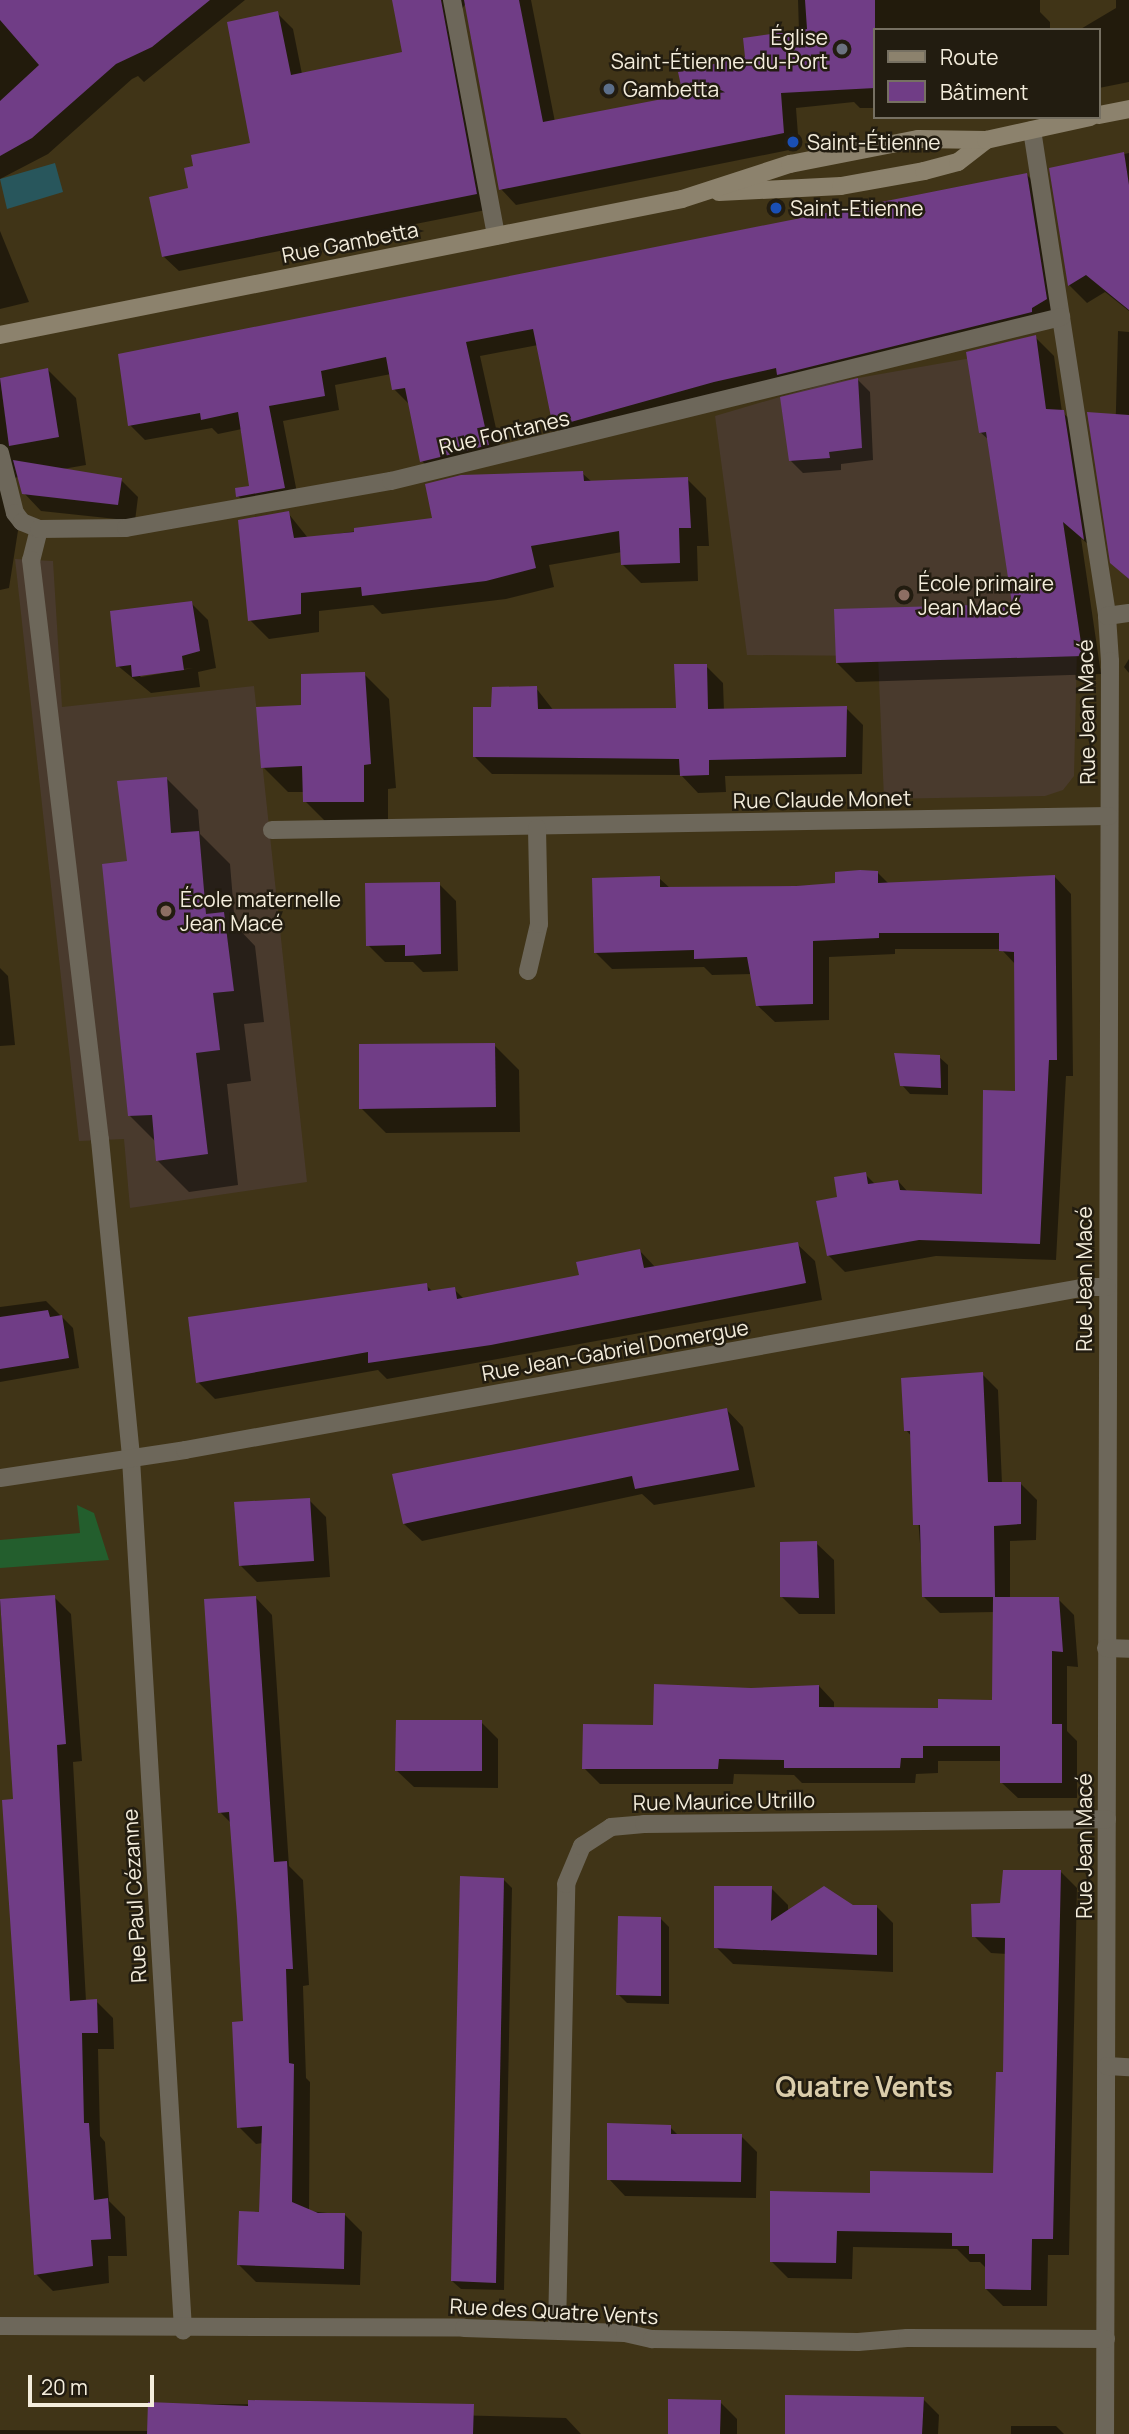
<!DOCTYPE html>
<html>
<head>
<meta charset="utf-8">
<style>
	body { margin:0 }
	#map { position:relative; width:1129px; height:2434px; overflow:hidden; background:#403417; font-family:Manrope,sans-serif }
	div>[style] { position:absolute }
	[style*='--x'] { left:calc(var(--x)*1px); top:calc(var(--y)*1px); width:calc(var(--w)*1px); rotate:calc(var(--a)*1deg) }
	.education>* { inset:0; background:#493a2d }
	.green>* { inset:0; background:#235e2d }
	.water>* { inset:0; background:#28565c }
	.shadow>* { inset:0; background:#0007 }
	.building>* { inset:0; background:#703d86 }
	.lane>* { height:18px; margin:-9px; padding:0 9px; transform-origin:9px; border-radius:9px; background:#6d675a }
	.street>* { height:18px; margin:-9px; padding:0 9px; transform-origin:9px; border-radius:9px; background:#6d675a }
	.secondary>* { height:18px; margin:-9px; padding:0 9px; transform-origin:9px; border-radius:9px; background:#8c826d }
	.dots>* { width:19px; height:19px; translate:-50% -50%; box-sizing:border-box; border:4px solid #221c10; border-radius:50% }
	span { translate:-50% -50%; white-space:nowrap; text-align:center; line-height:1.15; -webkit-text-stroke:5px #221c10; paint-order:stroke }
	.poi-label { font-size:21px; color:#f4eddc }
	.right { translate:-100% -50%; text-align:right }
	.left { translate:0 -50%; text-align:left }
	.street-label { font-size:21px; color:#f4eddc }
	.district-label { font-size:28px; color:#daccaa; font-weight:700 }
	.legend { position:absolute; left:873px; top:28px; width:228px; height:91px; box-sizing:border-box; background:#221c10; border:2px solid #767062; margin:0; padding:9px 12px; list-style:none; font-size:21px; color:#f4eddc }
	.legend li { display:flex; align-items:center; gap:14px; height:35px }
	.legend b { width:35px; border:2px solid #767062 }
	.scale { position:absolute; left:28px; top:2375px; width:126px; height:32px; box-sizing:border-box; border:4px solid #f4eddc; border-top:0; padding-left:9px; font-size:21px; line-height:24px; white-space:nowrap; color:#f4eddc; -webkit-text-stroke:5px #221c10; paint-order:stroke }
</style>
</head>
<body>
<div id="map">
	<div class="education">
		<i style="clip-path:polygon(1034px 347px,1077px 650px,1074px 776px,1063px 790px,1045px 796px,884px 799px,878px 656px,747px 655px,715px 416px,824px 384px)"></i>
		<i style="clip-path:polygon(15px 559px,53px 561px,62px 707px,254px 686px,307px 1182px,130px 1208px,124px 1139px,79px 1141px)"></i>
	</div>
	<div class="green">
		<i style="clip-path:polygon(77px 1505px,94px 1513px,109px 1560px,0 1568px,0 1540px,80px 1533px)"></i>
	</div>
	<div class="water">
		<i style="clip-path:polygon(55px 163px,63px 192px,7px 209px,0 179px)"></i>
	</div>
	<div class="shadow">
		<i style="clip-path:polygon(0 0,245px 0,144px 82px,138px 76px,132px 79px,48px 154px,0 179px)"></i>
		<i style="clip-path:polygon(393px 0,531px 0,555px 122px,685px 96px,799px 32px,798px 0,1040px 0,1040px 12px,1050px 22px,1050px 30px,875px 30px,875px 108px,860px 108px,854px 102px,796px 108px,799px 148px,516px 205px,501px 189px,466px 3px,456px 18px,491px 209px,179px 271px,163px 256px,190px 189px,252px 145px,277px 13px,293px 29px,302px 74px,404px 53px)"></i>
		<i style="clip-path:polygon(1116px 0,1129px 0,1129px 82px,1099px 88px,1099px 30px,1079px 30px,1116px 8px)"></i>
		<i style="clip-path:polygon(1129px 153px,1129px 311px,1105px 292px,1087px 303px,1069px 285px,1051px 169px)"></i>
		<i style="clip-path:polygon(1026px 174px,1041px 189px,1061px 314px,569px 441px,554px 426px,538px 345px,480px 356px,503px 460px,437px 476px,422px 461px,409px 404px,394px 389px,391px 374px,335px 385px,339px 410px,283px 421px,299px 503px,253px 511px,238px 496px,251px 488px,242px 429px,218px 434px,212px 428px,145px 440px,130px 425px,120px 356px)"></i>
		<i style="clip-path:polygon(0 231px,29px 302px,0 309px)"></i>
		<i style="clip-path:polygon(1118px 331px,1129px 332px,1129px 579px,1112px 562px)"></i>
		<i style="clip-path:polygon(1035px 337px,1054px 356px,1062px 412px,1082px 431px,1101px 556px,1081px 538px,1101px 674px,856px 682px,837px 663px,1014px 606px,990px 441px,980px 432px)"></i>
		<i style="clip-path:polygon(48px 370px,76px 398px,86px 465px,63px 469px,121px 480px,138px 497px,135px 521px,41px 511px,24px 493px,19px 477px,9px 479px,20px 518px,9px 588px,0 590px,0 378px)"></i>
		<i style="clip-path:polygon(858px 380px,870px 392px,873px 460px,841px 464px,841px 470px,803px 473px,791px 461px)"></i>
		<i style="clip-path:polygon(582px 473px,592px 482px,687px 479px,706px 498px,709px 546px,697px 546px,698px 581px,641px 583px,622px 564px,622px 552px,549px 565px,554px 587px,506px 599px,382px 614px,373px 605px,319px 611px,319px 632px,269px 639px,250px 620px,288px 513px,308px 538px,434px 520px)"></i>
		<i style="clip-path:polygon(evenodd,191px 603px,208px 620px,216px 668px,198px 672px,200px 687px,151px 693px,118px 666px,191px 603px,193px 668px,141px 677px,138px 674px,193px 668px)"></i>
		<i style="clip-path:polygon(1129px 659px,1129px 673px,1124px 667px)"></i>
		<i style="clip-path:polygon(706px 666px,723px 683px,724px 711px,846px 708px,863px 725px,862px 774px,725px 776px,726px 792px,698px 793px,681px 775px,492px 774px,475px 757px,493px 708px,536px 688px,554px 711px,678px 709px)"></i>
		<i style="clip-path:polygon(364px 674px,389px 699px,396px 788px,388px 789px,388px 826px,330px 826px,305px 801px,305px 792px,288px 792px,263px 767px,303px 707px)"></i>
		<i style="clip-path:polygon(166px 778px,198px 810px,200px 834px,230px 864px,235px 925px,255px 946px,264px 1022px,244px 1024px,251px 1081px,227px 1084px,238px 1185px,189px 1192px,158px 1161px,156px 1142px,130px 1116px,129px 863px)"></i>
		<i style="clip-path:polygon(877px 872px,889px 884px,1055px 877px,1071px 894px,1073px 1076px,1066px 1076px,1056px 1260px,936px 1256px,845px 1272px,828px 1255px,839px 1198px,865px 1174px,876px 1185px,898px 1181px,908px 1192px,984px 1196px,1016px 1093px,1016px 965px,1001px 949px,895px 949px,895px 954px,829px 957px,829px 1020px,775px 1022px,758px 1006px,752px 974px,712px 975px,704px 967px,612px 969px,595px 952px,659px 878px,671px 889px,837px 885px)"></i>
		<i style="clip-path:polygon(439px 884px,456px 901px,458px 971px,423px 972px,413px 962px,385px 962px,368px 945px)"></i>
		<i style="clip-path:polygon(0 968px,8px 976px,15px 1045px,0 1046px)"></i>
		<i style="clip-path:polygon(494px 1045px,519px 1070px,520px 1132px,386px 1133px,361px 1108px)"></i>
		<i style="clip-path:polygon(939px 1057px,948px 1065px,948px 1095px,910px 1094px,902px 1085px)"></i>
		<i style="clip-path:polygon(797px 1244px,815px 1261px,822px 1300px,387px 1379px,378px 1370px,215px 1399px,198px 1382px,426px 1285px,433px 1292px,454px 1289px,464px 1299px,581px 1277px,640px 1251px,656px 1268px)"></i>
		<i style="clip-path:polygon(46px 1301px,73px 1328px,79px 1368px,0 1382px,0 1307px)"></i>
		<i style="clip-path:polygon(982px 1374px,998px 1390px,1002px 1484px,1021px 1484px,1037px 1500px,1036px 1540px,1010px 1541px,1010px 1599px,1058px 1599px,1074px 1615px,1078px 1667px,1067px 1666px,1067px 1731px,1077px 1741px,1077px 1798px,1018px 1798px,1002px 1783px,1002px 1761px,938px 1761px,938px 1773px,916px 1774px,915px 1783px,802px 1783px,794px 1775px,734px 1774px,733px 1784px,600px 1784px,584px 1768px,655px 1726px,751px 1690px,819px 1686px,834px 1702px,834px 1709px,940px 1710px,994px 1701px,995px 1612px,940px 1613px,924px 1597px,912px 1437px,906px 1430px)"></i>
		<i style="clip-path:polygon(726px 1409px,743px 1427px,755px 1487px,654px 1505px,642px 1494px,422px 1541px,404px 1524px)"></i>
		<i style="clip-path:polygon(309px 1500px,326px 1517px,330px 1577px,257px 1582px,240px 1565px)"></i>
		<i style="clip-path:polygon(816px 1543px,834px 1560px,835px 1614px,799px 1614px,782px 1597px)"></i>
		<i style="clip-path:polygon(54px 1597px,71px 1614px,82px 1761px,73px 1762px,86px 2001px,96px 2001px,113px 2018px,114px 2049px,98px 2049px,100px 2136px,105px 2142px,109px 2201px,125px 2217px,127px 2256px,108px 2256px,109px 2283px,53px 2291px,36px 2274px,15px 1801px,0 1601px)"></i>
		<i style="clip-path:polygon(256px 1598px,272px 1615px,289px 1866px,303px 1880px,309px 1985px,303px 1986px,306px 2078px,310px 2082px,309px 2211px,345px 2215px,362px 2232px,360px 2285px,256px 2282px,239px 2265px,261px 2213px,263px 2143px,256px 2144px,239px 2127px,245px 2023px,231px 1823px,220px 1812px)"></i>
		<i style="clip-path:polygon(481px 1722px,498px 1739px,498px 1788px,414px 1787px,396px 1770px)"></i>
		<i style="clip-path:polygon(1060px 1871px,1077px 1888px,1069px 2255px,1048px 2255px,1047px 2306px,1003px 2306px,986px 2289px,987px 2269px,980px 2262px,970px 2262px,957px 2249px,853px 2247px,852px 2279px,788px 2278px,771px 2261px,872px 2195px,995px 2175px,1005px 2074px,1007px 1954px,991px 1953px,974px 1936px,1002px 1905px)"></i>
		<i style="clip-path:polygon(503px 1879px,512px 1888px,504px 2290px,461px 2289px,452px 2281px)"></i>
		<i style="clip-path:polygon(771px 1888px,788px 1905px,788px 1912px,876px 1906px,893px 1923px,893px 1972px,733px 1964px,716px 1947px)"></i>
		<i style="clip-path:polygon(661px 1919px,669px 1927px,669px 2004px,627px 2003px,618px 1994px)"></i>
		<i style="clip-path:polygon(670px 2127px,679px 2136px,741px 2136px,757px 2152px,756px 2198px,625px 2196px,609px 2179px)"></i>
		<i style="clip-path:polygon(923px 2399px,939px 2415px,938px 2434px,786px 2434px)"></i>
		<i style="clip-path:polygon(720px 2402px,737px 2419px,737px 2434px,670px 2434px)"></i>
		<i style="clip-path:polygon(149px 2404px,441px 2405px,450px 2415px,566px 2418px,581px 2434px,0 2434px,0 2430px,148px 2431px)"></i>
		<i style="clip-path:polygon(1011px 2426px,1056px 2426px,1064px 2434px,1011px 2434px)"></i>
	</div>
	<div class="building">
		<i style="clip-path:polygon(0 0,210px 0,152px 47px,116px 64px,32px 138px,0 156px,0 101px,39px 65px,0 20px)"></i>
		<i style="clip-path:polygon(392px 0,441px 0,477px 194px,162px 257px,149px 197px,188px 188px,184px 168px,193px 166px,191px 155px,250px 143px,227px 22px,278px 11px,291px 75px,402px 52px)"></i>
		<i style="clip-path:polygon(464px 0,519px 0,543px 122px,683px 95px,678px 72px,745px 57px,743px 38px,807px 29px,805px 0,875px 0,875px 88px,781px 93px,784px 133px,499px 190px)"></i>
		<i style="clip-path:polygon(1124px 152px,1129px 185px,1129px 310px,1086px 275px,1068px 286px,1049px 168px)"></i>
		<i style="clip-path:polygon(1027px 173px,1047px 299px,1032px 308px,1032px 312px,777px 375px,776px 368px,714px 382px,553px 427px,533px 329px,466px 342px,489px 445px,420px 462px,405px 388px,392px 390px,386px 357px,321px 371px,325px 396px,269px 406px,285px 488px,236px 497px,235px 488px,249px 486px,238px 412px,201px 420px,200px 413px,128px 426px,118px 354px)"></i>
		<i style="clip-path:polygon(1036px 335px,1046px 409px,1064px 410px,1084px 540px,1063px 522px,1083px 656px,836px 663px,834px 609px,1012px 604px,986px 432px,979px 433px,966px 352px)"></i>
		<i style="clip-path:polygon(48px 368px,59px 437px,9px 446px,0 378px)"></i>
		<i style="clip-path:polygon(858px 378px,862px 448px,829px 452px,830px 458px,789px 461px,780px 397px)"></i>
		<i style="clip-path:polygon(1087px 412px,1129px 415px,1129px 579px,1110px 563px)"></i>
		<i style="clip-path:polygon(13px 460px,122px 478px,118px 505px,22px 494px)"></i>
		<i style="clip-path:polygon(583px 471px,584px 481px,688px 477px,691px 528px,679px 528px,680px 563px,621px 565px,619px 531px,531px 546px,536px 568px,486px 581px,362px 596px,361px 587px,301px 593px,301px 614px,248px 621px,238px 520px,289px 511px,294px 538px,354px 532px,354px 528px,432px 518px,425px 484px,461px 475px)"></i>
		<i style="clip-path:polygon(192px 601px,200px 651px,182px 656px,184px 670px,132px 677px,131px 665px,116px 667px,110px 611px)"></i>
		<i style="clip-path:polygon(674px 664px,707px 664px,708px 709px,847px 706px,846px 757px,709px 760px,709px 775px,680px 776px,679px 759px,473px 757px,473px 707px,491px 707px,492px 687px,537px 686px,538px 709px,676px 708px)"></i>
		<i style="clip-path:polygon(365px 672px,371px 764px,364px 765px,364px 802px,303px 802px,302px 766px,261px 768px,256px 707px,301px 705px,301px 674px)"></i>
		<i style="clip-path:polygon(167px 777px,171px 833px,199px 831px,206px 914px,224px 912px,234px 991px,213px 993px,220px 1050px,196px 1053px,208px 1154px,156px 1161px,152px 1115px,128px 1116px,102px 864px,127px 861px,117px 781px)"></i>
		<i style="clip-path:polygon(860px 870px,878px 871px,878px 883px,1055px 875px,1057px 1060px,1049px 1060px,1040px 1244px,919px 1240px,827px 1256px,816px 1201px,837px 1197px,834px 1177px,866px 1172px,868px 1184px,898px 1180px,900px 1190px,982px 1194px,983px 1090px,1015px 1091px,1014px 952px,999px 951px,999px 933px,879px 933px,879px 938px,813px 941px,813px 1004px,756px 1006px,747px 957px,694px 959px,694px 950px,594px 953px,592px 878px,660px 876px,660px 887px,796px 886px,835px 883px,835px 872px)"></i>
		<i style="clip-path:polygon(440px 882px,441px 954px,405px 956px,405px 945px,366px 946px,365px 883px)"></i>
		<i style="clip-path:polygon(495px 1043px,496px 1107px,359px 1109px,359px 1044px)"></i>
		<i style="clip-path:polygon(894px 1053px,940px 1055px,941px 1088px,900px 1086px)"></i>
		<i style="clip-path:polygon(798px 1242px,806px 1283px,491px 1345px,368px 1363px,368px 1352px,196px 1383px,188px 1317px,427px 1283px,428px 1291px,455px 1287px,457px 1299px,579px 1275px,576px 1262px,640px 1249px,644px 1268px)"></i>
		<i style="clip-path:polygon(48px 1310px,50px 1317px,62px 1315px,69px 1358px,0 1369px,0 1317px)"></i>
		<i style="clip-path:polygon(983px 1372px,988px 1482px,1021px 1482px,1021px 1524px,994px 1526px,995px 1597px,922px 1597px,920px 1525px,913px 1525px,910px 1431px,904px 1431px,901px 1378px)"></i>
		<i style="clip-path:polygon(727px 1408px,739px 1470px,635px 1489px,632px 1476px,403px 1524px,392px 1474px)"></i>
		<i style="clip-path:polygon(310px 1498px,314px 1561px,239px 1566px,234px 1502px)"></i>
		<i style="clip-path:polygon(817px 1541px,819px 1598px,780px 1597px,780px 1542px)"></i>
		<i style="clip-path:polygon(55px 1595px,66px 1744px,57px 1745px,70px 2001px,97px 1999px,98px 2033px,82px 2033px,84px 2123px,89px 2123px,94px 2200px,108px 2198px,111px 2239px,91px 2240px,93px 2266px,34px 2275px,2px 1800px,13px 1799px,0 1599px)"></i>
		<i style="clip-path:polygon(256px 1596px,274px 1862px,287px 1861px,293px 1969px,286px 1969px,289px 2063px,294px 2064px,292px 2202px,318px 2213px,345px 2213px,344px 2269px,237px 2265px,239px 2211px,259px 2212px,262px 2126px,237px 2128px,232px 2022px,243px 2021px,237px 1917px,229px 1812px,218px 1813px,204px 1599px)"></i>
		<i style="clip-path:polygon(993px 1597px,1059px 1597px,1063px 1652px,1052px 1651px,1052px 1724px,1062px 1724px,1062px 1783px,1000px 1783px,1000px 1746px,923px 1746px,923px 1758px,901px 1758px,900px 1768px,784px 1768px,784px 1760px,719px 1759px,718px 1769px,582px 1769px,583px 1724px,653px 1725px,654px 1684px,751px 1688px,819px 1685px,819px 1707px,938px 1708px,938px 1699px,992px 1700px)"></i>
		<i style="clip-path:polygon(396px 1720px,482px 1720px,482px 1771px,395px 1771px)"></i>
		<i style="clip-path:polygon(1003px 1870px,1061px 1870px,1053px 2239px,1032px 2239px,1031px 2290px,985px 2289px,985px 2254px,969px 2254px,969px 2246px,952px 2246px,952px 2233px,837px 2231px,836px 2263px,770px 2262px,770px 2191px,870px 2193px,870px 2171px,993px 2173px,996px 2072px,1003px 2072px,1005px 1938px,972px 1937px,971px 1904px,1000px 1903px)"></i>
		<i style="clip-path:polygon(460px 1876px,504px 1878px,496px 2283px,451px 2281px)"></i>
		<i style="clip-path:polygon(714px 1886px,772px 1886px,771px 1921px,824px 1886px,853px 1905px,877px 1905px,877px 1955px,714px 1948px)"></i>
		<i style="clip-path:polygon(618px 1916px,661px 1917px,661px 1996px,616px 1995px)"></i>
		<i style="clip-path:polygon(607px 2123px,671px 2125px,671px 2134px,742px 2134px,741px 2182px,607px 2180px)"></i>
		<i style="clip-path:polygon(785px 2395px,924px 2397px,922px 2434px,785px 2434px)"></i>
		<i style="clip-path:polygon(668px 2399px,721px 2400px,720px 2434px,668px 2434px)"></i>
		<i style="clip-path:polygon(248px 2400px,474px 2404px,473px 2434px,147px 2434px,148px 2402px,248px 2406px)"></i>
	</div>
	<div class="lane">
		<i style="--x:452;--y:0;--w:240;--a:79.4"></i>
		<i style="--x:39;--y:529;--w:32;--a:104"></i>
		<i style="--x:31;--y:560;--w:584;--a:83.22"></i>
	</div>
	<div class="street">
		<i style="--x:1032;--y:130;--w:492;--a:81.2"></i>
		<i style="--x:1107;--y:616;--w:45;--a:86.2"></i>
		<i style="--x:1110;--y:661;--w:1773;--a:90.16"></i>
		<i style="--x:0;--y:453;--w:62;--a:76"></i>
		<i style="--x:15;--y:513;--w:11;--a:52"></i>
		<i style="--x:22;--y:522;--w:18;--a:22"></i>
		<i style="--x:39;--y:529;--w:87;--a:-0.7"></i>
		<i style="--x:126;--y:528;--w:269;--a:-10.1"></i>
		<i style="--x:391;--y:481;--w:690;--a:-13.75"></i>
		<i style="--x:1107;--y:616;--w:22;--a:-8"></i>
		<i style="--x:272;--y:830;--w:837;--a:-0.96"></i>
		<i style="--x:528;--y:971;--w:48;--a:-76.8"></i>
		<i style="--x:539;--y:924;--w:96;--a:-91.2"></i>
		<i style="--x:100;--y:1140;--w:321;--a:84.4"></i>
		<i style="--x:131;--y:1459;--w:873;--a:86.58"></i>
		<i style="--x:0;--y:1478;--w:187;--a:-8.6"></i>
		<i style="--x:185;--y:1450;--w:916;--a:-10.25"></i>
		<i style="--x:1086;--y:1287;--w:21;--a:0"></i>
		<i style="--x:1106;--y:1648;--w:23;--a:2"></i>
		<i style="--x:1107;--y:2066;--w:22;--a:3"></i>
		<i style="--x:0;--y:2326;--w:464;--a:0.2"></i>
		<i style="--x:464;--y:2328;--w:161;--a:1.8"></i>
		<i style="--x:625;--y:2333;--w:28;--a:13"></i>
		<i style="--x:652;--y:2339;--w:206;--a:0.8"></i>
		<i style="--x:858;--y:2342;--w:49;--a:-4.7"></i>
		<i style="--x:907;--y:2338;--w:199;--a:0.3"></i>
		<i style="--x:557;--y:2330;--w:446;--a:-88.8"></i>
		<i style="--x:566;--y:1884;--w:41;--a:-67.2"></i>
		<i style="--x:582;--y:1846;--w:35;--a:-33"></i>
		<i style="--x:611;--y:1827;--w:33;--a:-5"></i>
		<i style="--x:644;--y:1824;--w:463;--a:-0.6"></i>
	</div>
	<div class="secondary">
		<i style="--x:1099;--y:115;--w:31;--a:-11"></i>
		<i style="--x:719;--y:192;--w:122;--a:-2.8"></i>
		<i style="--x:841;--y:186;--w:84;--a:-10.2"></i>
		<i style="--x:924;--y:171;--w:35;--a:-15"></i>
		<i style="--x:958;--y:162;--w:36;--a:-38"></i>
		<i style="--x:0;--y:335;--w:695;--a:-11.28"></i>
		<i style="--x:682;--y:199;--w:114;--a:-18"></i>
		<i style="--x:790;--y:164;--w:130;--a:-11.1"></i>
		<i style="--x:918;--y:139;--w:68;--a:0.8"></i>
		<i style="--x:986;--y:140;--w:107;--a:-12.5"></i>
	</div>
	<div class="dots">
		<i style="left:842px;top:49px;background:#6b7280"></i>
		<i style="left:609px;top:89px;background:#5c6f8a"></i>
		<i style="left:793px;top:142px;background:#1a4fb4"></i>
		<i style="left:776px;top:208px;background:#1a4fb4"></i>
		<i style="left:904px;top:595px;background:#8d6e63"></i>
		<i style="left:166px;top:911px;background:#8d6e63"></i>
	</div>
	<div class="poi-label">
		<span class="right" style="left:828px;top:49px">Église<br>Saint-Étienne-du-Port</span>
		<span class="left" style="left:623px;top:89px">Gambetta</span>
		<span class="left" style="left:807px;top:142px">Saint-Étienne</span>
		<span class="left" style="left:790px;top:208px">Saint-Etienne</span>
		<span class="left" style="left:918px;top:595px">École primaire<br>Jean Macé</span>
		<span class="left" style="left:180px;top:911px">École maternelle<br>Jean Macé</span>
	</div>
	<div class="street-label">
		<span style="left:350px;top:242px;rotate:-11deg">Rue Gambetta</span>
		<span style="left:504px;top:432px;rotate:-13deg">Rue Fontanes</span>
		<span style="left:1086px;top:712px;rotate:-91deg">Rue Jean Macé</span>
		<span style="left:822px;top:799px;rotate:-1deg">Rue Claude Monet</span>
		<span style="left:1084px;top:1279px;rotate:-90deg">Rue Jean Macé</span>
		<span style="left:615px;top:1350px;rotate:-10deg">Rue Jean-Gabriel Domergue</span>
		<span style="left:724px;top:1801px;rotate:-1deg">Rue Maurice Utrillo</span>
		<span style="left:1084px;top:1846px;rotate:-90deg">Rue Jean Macé</span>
		<span style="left:134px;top:1896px;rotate:-93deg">Rue Paul Cézanne</span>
		<span style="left:554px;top:2311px;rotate:3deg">Rue des Quatre Vents</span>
	</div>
	<div class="district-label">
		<span style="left:864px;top:2086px">Quatre Vents</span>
	</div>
	<ul class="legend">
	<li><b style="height:9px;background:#8c826d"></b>Route</li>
	<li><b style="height:19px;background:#703d86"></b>Bâtiment</li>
	</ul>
	<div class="scale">20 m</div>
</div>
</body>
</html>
